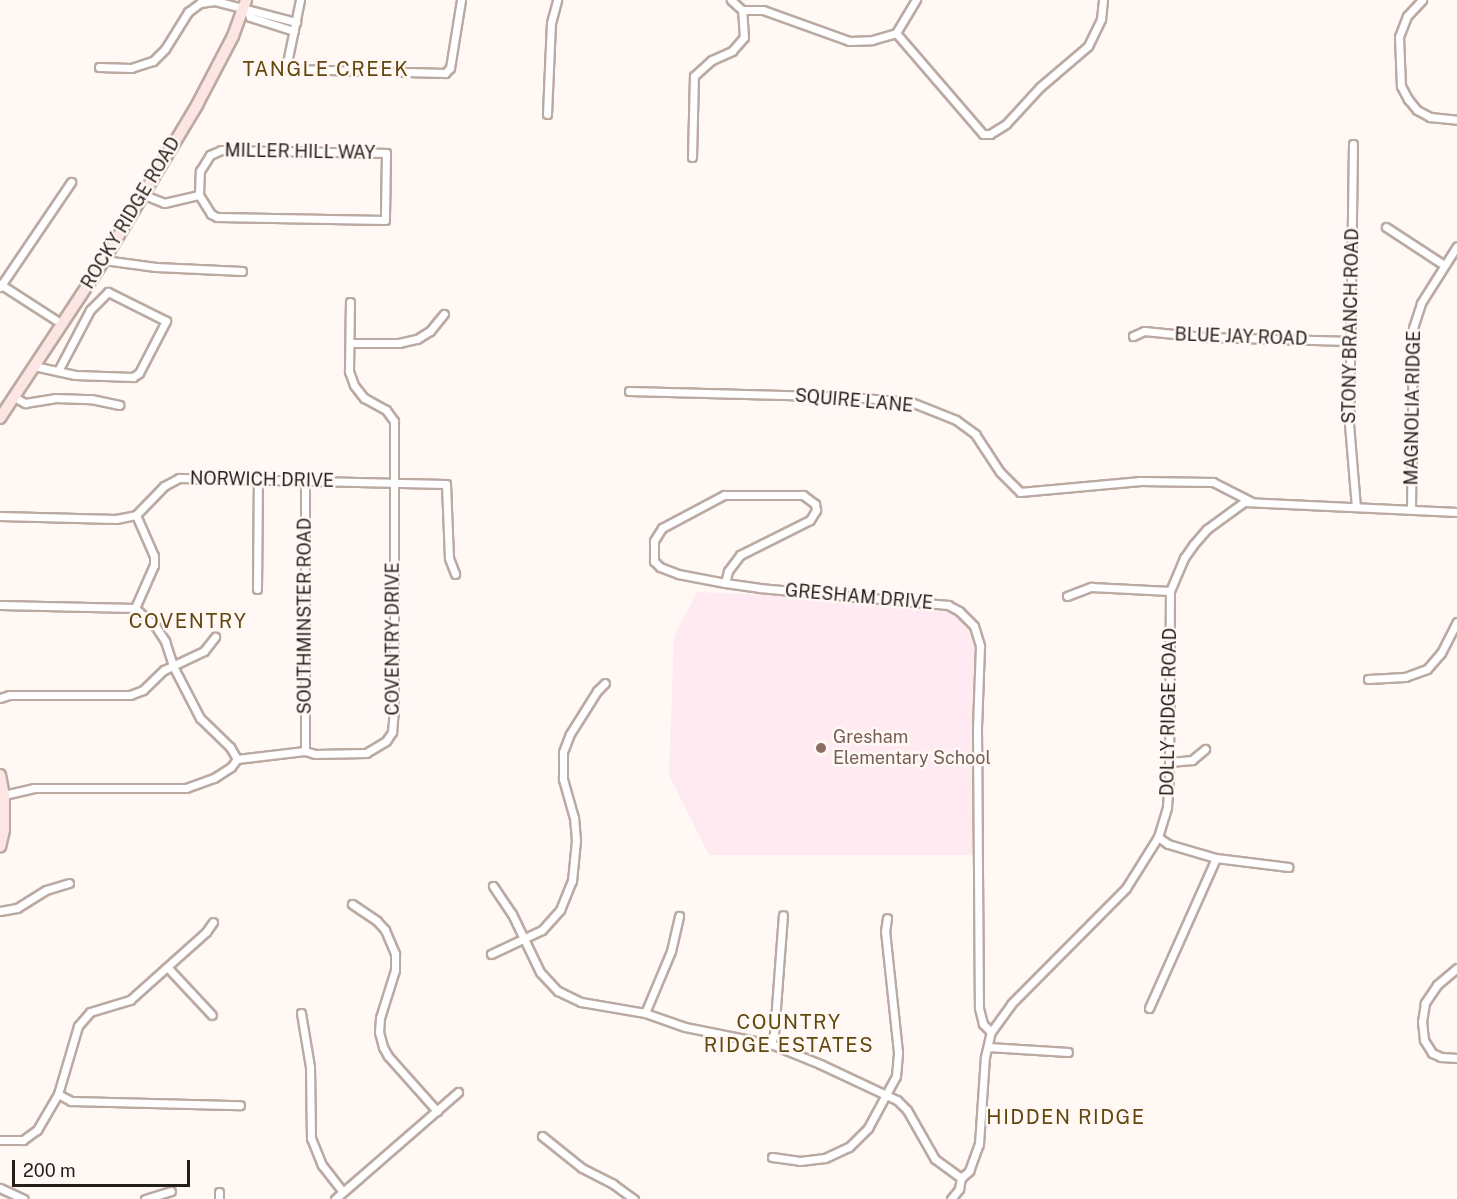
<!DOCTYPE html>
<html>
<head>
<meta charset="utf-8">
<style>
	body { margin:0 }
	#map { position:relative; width:1457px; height:1199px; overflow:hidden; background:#fff8f5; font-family:"Public Sans",sans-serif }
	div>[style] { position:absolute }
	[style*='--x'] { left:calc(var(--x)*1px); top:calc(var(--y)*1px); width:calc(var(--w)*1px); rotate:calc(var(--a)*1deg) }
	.education>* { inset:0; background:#feeaf0 }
	.roads { filter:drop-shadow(2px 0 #baaaa2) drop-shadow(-2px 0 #baaaa2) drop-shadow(0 2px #baaaa2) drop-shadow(0 -2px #baaaa2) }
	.minor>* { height:7px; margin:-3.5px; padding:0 3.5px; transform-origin:3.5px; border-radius:3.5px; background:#fff }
	.secondary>* { height:10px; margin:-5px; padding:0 5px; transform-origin:5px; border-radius:5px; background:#fde5e3 }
	.dots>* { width:16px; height:16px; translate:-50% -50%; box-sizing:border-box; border:3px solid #fff8f5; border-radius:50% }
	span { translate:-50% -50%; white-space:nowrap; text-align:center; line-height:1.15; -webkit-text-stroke:5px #fff8f5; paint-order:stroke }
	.street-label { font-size:18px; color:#241e1b }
	.education-label { font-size:18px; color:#785e54 }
	.left { translate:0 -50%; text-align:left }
	.neighbourhood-label { font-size:20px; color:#62480d; letter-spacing:1.5px }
	.scale { position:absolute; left:12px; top:1160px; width:178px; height:27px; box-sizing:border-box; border:3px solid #241e1b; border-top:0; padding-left:8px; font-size:18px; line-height:21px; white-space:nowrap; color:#241e1b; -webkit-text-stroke:4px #fff8f5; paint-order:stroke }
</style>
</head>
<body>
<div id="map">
	<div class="education">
		<i style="clip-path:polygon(697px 592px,835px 598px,947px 609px,965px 621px,974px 642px,974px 855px,709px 855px,669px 775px,674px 637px)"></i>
	</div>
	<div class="roads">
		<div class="minor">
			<i style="--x:300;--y:0;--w:64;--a:101.7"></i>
			<i style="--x:287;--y:63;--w:7;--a:63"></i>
			<i style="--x:290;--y:69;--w:155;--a:1.5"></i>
			<i style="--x:445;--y:73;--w:7;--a:-45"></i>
			<i style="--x:450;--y:68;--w:69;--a:-80.8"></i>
			<i style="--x:1422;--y:0;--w:22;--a:133"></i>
			<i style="--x:1407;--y:16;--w:22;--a:111"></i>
			<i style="--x:1399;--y:37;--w:49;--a:87.7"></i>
			<i style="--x:1401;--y:86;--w:15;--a:62"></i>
			<i style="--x:1408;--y:99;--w:14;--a:51"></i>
			<i style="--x:1417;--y:110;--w:15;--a:28"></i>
			<i style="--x:1430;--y:117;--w:27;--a:6"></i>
			<i style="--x:742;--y:10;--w:21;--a:0"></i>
			<i style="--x:763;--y:10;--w:91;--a:19.8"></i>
			<i style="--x:849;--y:41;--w:23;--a:-2"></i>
			<i style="--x:872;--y:40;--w:25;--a:-16"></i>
			<i style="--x:248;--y:12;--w:5;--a:68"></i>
			<i style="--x:250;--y:17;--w:46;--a:17.7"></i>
			<i style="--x:896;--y:33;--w:133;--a:49.3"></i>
			<i style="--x:983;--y:134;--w:7;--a:0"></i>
			<i style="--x:990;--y:134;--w:19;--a:-32"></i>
			<i style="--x:1006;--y:124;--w:50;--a:-47.4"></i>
			<i style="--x:1040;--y:87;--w:63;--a:-40.5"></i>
			<i style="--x:1088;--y:46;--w:30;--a:-64"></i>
			<i style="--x:1101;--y:19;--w:19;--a:-84"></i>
			<i style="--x:896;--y:33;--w:39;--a:-59"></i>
			<i style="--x:99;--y:67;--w:32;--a:2"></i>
			<i style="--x:131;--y:68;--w:23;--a:-18"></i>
			<i style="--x:153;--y:61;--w:17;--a:-45"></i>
			<i style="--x:165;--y:49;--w:44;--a:-58.1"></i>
			<i style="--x:188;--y:12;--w:15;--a:-37"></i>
			<i style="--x:200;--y:3;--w:15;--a:-8"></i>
			<i style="--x:215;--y:1;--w:84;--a:14.5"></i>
			<i style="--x:547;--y:114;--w:91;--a:-87.5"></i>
			<i style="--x:551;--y:23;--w:24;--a:-75"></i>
			<i style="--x:1353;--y:144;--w:280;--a:90.8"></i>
			<i style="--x:1349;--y:424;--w:83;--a:85.2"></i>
			<i style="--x:221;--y:150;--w:165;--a:1"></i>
			<i style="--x:386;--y:153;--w:67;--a:90.9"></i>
			<i style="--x:385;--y:220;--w:168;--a:-179"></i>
			<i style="--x:217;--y:217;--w:7;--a:-153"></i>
			<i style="--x:211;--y:214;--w:22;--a:-122"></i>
			<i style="--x:199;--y:195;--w:24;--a:-88"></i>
			<i style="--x:200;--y:171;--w:19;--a:-58"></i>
			<i style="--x:210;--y:155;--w:12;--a:-24"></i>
			<i style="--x:692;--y:157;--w:81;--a:-88.6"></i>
			<i style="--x:694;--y:76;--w:24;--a:-42"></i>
			<i style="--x:712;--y:60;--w:22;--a:-24"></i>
			<i style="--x:732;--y:51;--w:18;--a:-49"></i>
			<i style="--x:744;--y:37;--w:27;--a:-94"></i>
			<i style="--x:742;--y:10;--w:15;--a:-138"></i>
			<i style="--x:142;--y:194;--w:24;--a:22"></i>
			<i style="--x:164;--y:203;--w:36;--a:-13"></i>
			<i style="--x:1386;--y:227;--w:69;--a:33.2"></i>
			<i style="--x:104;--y:260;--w:52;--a:7.7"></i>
			<i style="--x:156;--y:267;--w:86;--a:2.7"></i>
			<i style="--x:0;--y:284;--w:74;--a:32.8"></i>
			<i style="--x:0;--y:287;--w:127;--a:-55.9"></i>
			<i style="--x:1133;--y:336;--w:12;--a:-24"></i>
			<i style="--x:1144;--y:331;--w:61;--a:5.6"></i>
			<i style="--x:1205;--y:337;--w:145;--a:1.6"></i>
			<i style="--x:350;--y:343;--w:49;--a:0"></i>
			<i style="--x:399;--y:343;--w:18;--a:-13"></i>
			<i style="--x:417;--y:339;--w:15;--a:-32"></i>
			<i style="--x:430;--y:331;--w:22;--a:-51"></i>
			<i style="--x:34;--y:366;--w:42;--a:12.4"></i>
			<i style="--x:75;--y:375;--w:58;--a:2"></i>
			<i style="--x:133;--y:377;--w:7;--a:-34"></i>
			<i style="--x:139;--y:373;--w:59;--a:-62.6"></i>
			<i style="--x:166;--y:321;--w:65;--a:-153.4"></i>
			<i style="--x:108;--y:292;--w:25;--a:135"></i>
			<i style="--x:90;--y:310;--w:69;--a:117.7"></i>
			<i style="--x:629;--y:391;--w:222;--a:1.5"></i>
			<i style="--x:851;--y:397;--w:60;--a:4.8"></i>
			<i style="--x:911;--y:402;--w:48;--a:21.8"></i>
			<i style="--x:956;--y:420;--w:24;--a:36"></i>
			<i style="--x:975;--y:434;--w:45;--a:56.7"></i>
			<i style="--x:1000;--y:472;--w:28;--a:45"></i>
			<i style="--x:1020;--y:492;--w:121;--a:-5.2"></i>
			<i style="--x:1140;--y:481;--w:73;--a:0.8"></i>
			<i style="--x:1213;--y:482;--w:42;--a:27.2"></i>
			<i style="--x:14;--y:397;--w:13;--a:29"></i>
			<i style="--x:25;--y:403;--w:30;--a:-9"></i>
			<i style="--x:55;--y:398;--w:36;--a:2"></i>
			<i style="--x:91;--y:399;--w:29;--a:12"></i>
			<i style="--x:305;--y:481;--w:270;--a:90"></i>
			<i style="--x:1411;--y:509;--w:181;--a:-89.4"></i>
			<i style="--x:1413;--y:328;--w:26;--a:-72"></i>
			<i style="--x:1421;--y:303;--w:67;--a:-57.7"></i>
			<i style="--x:0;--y:516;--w:116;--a:1.5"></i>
			<i style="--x:116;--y:519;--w:20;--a:-11"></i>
			<i style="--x:136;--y:515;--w:40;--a:-46"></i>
			<i style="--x:164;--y:486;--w:17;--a:-28"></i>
			<i style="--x:179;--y:478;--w:267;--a:1.3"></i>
			<i style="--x:446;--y:484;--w:74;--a:87.7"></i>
			<i style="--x:449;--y:558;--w:17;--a:69"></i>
			<i style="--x:725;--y:583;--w:12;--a:-76"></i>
			<i style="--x:728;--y:571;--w:20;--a:-53"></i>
			<i style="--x:740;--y:555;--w:78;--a:-26.6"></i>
			<i style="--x:810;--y:520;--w:12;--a:-59"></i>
			<i style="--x:816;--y:510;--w:6;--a:-99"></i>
			<i style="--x:815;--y:504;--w:15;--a:-143"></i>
			<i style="--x:803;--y:495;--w:79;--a:180"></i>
			<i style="--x:724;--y:495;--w:70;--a:152"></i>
			<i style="--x:662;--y:528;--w:15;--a:122"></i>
			<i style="--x:654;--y:541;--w:20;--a:90"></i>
			<i style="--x:654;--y:561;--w:8;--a:45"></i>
			<i style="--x:660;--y:567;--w:19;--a:21"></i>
			<i style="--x:678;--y:574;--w:48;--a:10.8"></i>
			<i style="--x:725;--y:583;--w:34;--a:8"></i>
			<i style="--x:759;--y:588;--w:190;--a:5.1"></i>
			<i style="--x:948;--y:605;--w:13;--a:29"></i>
			<i style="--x:959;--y:611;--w:21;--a:45"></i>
			<i style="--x:974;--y:626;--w:21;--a:73"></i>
			<i style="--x:980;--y:646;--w:82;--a:92.1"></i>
			<i style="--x:977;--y:728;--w:280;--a:89.6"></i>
			<i style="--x:979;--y:1008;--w:16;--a:76"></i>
			<i style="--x:983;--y:1024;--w:11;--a:45"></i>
			<i style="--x:257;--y:589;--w:109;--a:-89.5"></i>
			<i style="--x:1067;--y:596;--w:26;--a:-21"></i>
			<i style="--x:1091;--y:587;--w:79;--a:2.9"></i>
			<i style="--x:0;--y:605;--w:135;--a:1.3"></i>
			<i style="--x:135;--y:608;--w:28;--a:42"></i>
			<i style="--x:156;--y:627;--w:17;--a:57"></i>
			<i style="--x:165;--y:641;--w:26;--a:72"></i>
			<i style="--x:173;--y:666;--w:59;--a:62.6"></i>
			<i style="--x:200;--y:718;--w:42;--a:44"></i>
			<i style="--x:230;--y:747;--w:14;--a:60"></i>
			<i style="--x:135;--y:608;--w:47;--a:-66.2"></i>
			<i style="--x:154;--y:565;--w:9;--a:-90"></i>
			<i style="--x:154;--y:556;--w:45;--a:-113.7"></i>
			<i style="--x:1368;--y:679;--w:37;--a:-3"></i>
			<i style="--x:1405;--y:677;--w:23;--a:-20"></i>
			<i style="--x:1427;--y:669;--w:21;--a:-49"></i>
			<i style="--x:1441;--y:653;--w:35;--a:-63"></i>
			<i style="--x:0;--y:698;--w:9;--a:-18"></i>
			<i style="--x:9;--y:695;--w:121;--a:0"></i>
			<i style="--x:130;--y:695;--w:14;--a:-21"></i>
			<i style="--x:143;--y:690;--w:29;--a:-44"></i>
			<i style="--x:164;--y:670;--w:44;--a:-25.4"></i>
			<i style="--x:204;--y:651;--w:18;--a:-52"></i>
			<i style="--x:1170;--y:762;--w:22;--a:-5"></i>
			<i style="--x:1192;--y:760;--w:17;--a:-40"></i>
			<i style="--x:4;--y:795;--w:31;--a:-13"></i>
			<i style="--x:34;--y:788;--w:152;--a:0"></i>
			<i style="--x:186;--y:788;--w:30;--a:-20"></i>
			<i style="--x:214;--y:778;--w:20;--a:-33"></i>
			<i style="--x:231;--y:767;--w:10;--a:-53"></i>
			<i style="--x:237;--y:759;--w:68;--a:-6.7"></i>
			<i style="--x:305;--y:751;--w:10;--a:17"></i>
			<i style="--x:315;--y:754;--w:51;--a:-1.1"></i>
			<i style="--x:366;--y:753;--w:23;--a:-31"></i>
			<i style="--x:386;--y:741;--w:11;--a:-56"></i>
			<i style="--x:392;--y:732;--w:21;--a:-85"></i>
			<i style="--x:394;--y:711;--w:290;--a:-90"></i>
			<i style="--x:394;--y:421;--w:14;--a:-126"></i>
			<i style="--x:386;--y:410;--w:25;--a:-151"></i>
			<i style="--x:364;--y:398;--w:16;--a:-128"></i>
			<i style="--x:354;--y:385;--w:15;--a:-110"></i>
			<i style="--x:349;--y:371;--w:69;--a:-89.2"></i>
			<i style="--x:1158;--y:837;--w:12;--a:35"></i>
			<i style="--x:1168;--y:844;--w:50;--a:16.3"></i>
			<i style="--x:1216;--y:858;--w:73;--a:7.1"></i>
			<i style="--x:493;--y:886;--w:34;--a:56"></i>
			<i style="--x:512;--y:914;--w:64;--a:64.2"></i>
			<i style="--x:540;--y:972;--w:26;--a:47"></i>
			<i style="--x:558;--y:991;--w:25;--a:26"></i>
			<i style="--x:581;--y:1002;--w:65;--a:9.8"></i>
			<i style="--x:645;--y:1013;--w:42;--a:19.3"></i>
			<i style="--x:685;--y:1027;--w:88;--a:11.2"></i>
			<i style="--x:771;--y:1044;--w:53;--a:22.2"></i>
			<i style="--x:820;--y:1064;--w:85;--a:25.1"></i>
			<i style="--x:897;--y:1100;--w:14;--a:45"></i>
			<i style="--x:907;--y:1110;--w:56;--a:60.3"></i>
			<i style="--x:935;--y:1159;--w:32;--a:36"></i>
			<i style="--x:352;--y:904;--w:30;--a:34"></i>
			<i style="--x:377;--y:921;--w:12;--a:48"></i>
			<i style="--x:385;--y:930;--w:26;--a:67"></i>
			<i style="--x:395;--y:954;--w:16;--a:90"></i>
			<i style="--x:395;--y:970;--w:50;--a:107.4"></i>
			<i style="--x:380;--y:1018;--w:14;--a:94"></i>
			<i style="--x:379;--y:1032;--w:16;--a:75"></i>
			<i style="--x:383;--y:1047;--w:10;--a:61"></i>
			<i style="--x:388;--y:1056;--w:74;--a:48.3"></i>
			<i style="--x:0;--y:911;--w:17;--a:-10"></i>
			<i style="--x:17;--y:908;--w:34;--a:-32"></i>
			<i style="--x:46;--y:890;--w:24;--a:-17"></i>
			<i style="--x:491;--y:954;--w:56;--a:-25.2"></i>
			<i style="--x:542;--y:930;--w:27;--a:-48"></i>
			<i style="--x:560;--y:910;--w:31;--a:-68"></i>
			<i style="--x:572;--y:881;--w:41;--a:-84.4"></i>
			<i style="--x:576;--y:840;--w:22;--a:-95"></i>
			<i style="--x:574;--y:818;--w:41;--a:-105.8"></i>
			<i style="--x:563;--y:779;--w:27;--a:-90"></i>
			<i style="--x:563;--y:752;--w:19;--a:-69"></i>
			<i style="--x:570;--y:734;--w:51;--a:-57.9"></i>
			<i style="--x:597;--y:691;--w:11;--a:-45"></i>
			<i style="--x:168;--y:968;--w:64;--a:46.9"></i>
			<i style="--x:1457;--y:968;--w:26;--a:140"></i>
			<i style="--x:1437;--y:985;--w:22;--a:124"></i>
			<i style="--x:1425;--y:1003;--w:18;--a:99"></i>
			<i style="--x:1422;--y:1021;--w:19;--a:84"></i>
			<i style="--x:1424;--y:1040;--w:15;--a:58"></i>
			<i style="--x:1432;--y:1053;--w:10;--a:24"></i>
			<i style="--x:1441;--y:1057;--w:16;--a:4"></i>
			<i style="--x:1149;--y:1008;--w:164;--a:-65.9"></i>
			<i style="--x:301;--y:1013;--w:55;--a:80.5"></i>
			<i style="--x:310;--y:1067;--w:71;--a:89.2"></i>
			<i style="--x:311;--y:1138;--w:29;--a:68"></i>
			<i style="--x:322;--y:1165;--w:34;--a:52"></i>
			<i style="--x:645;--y:1013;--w:67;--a:-67.2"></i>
			<i style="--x:671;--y:951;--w:36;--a:-77"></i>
			<i style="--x:771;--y:1044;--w:10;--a:-73"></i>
			<i style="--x:774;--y:1034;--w:119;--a:-85.7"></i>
			<i style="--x:988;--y:1047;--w:80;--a:3.6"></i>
			<i style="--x:58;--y:1094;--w:15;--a:28"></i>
			<i style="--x:71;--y:1101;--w:169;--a:1.4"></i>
			<i style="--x:542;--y:1136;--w:51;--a:38.7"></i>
			<i style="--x:582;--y:1168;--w:35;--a:27"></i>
			<i style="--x:613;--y:1184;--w:26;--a:36"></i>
			<i style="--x:0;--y:1140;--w:23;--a:0"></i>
			<i style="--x:23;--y:1140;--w:17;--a:-36"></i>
			<i style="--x:37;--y:1130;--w:42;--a:-59.7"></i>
			<i style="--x:58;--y:1094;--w:71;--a:-73.6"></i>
			<i style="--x:78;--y:1026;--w:18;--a:-49"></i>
			<i style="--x:90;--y:1012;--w:42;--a:-16.7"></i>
			<i style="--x:130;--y:1000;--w:102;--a:-41.8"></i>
			<i style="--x:206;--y:932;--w:12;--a:-55"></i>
			<i style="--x:772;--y:1157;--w:28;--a:8"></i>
			<i style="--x:800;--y:1161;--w:25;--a:-7"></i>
			<i style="--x:825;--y:1158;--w:26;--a:-25"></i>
			<i style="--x:849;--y:1147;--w:27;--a:-45"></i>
			<i style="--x:868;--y:1128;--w:59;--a:-61.7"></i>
			<i style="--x:896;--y:1076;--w:24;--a:-85"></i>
			<i style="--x:898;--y:1052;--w:122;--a:-96.1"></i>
			<i style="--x:885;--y:931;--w:13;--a:-81"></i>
			<i style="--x:0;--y:1188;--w:26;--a:25"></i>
			<i style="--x:219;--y:1192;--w:7;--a:90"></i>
			<i style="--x:145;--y:1199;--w:27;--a:-17"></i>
			<i style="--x:335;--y:1199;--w:163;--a:-41"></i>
			<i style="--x:951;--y:1199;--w:13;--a:-51"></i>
			<i style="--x:959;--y:1189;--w:11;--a:-80"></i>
			<i style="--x:961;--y:1178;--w:11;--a:-41"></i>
			<i style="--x:969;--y:1171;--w:29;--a:-70"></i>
			<i style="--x:979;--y:1144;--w:87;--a:-86.1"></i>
			<i style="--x:985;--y:1057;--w:26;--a:-77"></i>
			<i style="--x:991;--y:1032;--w:34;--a:-54"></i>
			<i style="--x:1011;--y:1004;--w:163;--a:-45.2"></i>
			<i style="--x:1126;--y:888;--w:60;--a:-57.9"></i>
			<i style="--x:1158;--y:837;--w:31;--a:-73"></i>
			<i style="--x:1167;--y:807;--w:31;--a:-86"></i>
			<i style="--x:1169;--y:776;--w:185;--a:-89.7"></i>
			<i style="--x:1170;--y:591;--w:36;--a:-67"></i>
			<i style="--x:1184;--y:558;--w:16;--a:-55"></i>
			<i style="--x:1193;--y:545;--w:21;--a:-49"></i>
			<i style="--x:1207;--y:529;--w:46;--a:-36.1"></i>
			<i style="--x:1244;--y:502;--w:213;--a:2.7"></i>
		</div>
		<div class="secondary">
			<i style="--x:0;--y:418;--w:189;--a:-56.6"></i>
			<i style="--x:104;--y:260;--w:181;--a:-59"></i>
			<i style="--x:197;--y:105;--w:78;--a:-62.4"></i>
			<i style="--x:233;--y:36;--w:38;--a:-70"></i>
			<i style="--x:0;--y:775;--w:20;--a:79"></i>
			<i style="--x:4;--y:795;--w:35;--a:90"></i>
			<i style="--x:4;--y:830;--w:17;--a:103"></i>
		</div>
	</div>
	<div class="dots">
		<i style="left:821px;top:748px;background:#8d6e63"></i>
	</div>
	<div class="street-label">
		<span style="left:300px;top:152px;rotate:1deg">MILLER HILL WAY</span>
		<span style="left:131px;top:213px;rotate:-59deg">ROCKY RIDGE ROAD</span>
		<span style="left:1351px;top:326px;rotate:-89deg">STONY BRANCH ROAD</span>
		<span style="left:1241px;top:337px;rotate:2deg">BLUE JAY ROAD</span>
		<span style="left:854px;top:401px;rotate:5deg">SQUIRE LANE</span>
		<span style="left:1413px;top:408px;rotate:-89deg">MAGNOLIA RIDGE</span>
		<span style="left:262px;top:480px;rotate:1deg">NORWICH DRIVE</span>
		<span style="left:859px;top:597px;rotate:5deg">GRESHAM DRIVE</span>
		<span style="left:305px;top:616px;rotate:-90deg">SOUTHMINSTER ROAD</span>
		<span style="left:393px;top:639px;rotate:-90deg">COVENTRY DRIVE</span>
		<span style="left:1169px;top:712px;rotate:-89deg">DOLLY RIDGE ROAD</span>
	</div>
	<div class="education-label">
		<span class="left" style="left:833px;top:748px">Gresham<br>Elementary School</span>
	</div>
	<div class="neighbourhood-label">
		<span style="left:326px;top:69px">TANGLE CREEK</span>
		<span style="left:188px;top:621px">COVENTRY</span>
		<span style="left:789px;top:1034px">COUNTRY<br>RIDGE ESTATES</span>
		<span style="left:1066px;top:1117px">HIDDEN RIDGE</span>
	</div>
	<div class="scale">200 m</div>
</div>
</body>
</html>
